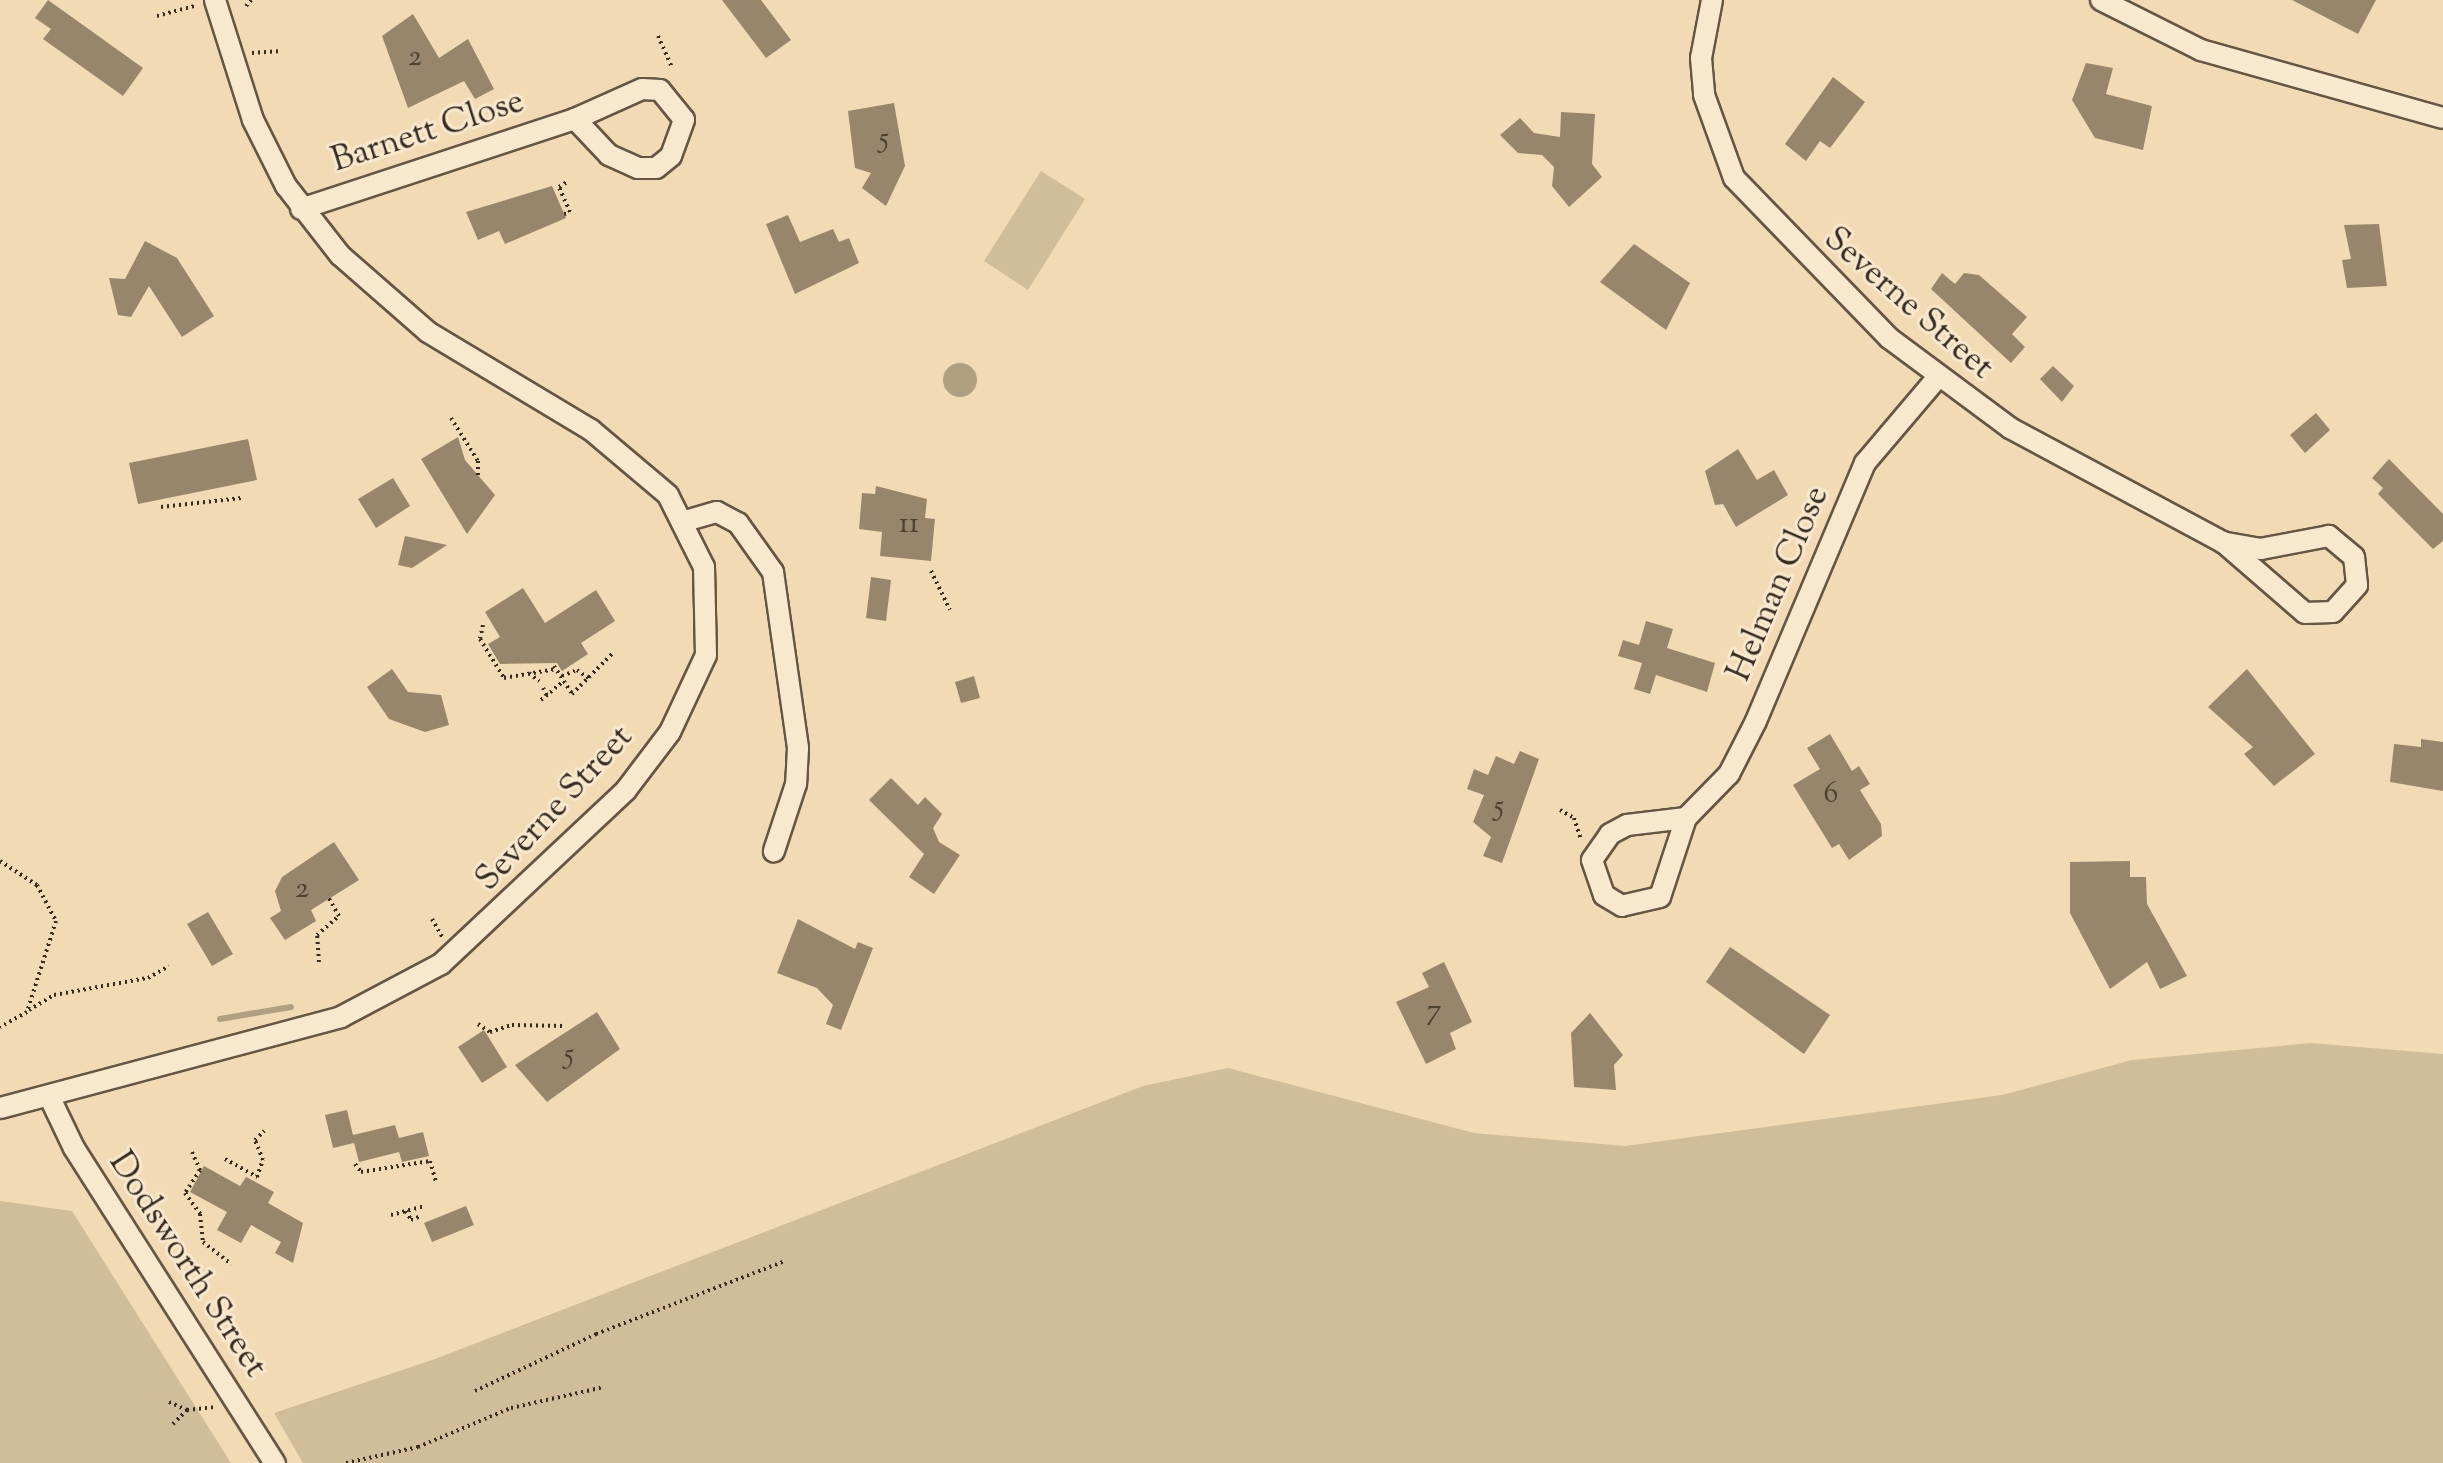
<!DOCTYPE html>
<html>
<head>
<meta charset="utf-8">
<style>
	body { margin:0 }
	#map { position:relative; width:2443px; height:1463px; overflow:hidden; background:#f2dbb4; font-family:"Sorts Mill Goudy",serif }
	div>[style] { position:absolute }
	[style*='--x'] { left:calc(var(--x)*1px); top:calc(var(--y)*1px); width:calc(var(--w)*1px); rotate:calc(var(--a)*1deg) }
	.green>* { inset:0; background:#d2bd9b }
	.water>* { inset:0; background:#b19f81 }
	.round { border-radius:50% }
	.stream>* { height:6px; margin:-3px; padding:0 3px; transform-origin:3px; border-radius:3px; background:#b19f81 }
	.building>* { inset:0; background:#97866c }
	.path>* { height:4px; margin-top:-2px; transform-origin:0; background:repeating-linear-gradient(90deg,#342a1f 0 2px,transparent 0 6px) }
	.roads { filter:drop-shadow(2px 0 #645644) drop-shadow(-2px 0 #645644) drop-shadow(0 2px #645644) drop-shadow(0 -2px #645644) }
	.street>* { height:20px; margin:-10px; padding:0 10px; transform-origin:10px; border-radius:10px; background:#f7e8ce }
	span { translate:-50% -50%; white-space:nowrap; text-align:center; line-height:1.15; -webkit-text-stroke:6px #f7e8ce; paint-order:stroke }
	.number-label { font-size:30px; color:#4d4132 }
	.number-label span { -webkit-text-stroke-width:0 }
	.street-label { font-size:34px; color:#342a1f }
</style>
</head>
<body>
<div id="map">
	<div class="green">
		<i style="clip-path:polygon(1041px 171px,1085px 199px,1028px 290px,984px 261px)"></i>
		<i style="clip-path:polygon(2311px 1043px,2443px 1054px,2443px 1463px,303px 1463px,274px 1413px,435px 1359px,1143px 1086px,1228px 1068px,1474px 1133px,1625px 1146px,2002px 1095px,2132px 1060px)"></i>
		<i style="clip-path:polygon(0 1201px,72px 1211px,231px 1463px,0 1463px)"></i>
	</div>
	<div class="water">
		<i class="round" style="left:943px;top:363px;width:34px;height:34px"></i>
	</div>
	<div class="stream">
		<i style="--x:220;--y:1019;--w:72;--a:-9.6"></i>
	</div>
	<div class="building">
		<i style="clip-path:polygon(48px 0,143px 68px,123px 96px,43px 39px,51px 29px,35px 18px)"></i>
		<i style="clip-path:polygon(722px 0,761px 0,791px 40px,766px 58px)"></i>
		<i style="clip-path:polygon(2292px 0,2376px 0,2358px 34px)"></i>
		<i style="clip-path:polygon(413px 14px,439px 58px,468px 39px,494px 89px,475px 99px,464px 81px,408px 108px,382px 36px)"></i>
		<i style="clip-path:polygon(2086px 63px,2113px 68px,2106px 94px,2152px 106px,2143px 150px,2095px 138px,2072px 100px)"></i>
		<i style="clip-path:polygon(1833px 77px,1865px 102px,1830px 148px,1820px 141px,1806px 161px,1785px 144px)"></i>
		<i style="clip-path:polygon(894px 103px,905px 166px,886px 206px,862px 188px,871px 173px,855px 168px,848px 111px)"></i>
		<i style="clip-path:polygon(1561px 112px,1595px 114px,1592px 164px,1602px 177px,1569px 207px,1552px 186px,1554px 167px,1542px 155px,1518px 153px,1500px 135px,1520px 118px,1534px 133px,1560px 137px)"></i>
		<i style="clip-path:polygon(552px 186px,566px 218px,505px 244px,499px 231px,478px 240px,466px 212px)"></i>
		<i style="clip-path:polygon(788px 215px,800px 242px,833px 229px,839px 242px,849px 238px,859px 263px,795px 294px,766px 224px)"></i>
		<i style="clip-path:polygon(2379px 224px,2387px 286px,2347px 288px,2342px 260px,2351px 259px,2344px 225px)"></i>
		<i style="clip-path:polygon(145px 241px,177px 258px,214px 316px,182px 337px,149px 286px,131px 317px,118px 315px,109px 278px,125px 279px)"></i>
		<i style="clip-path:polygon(1634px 244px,1690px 283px,1666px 330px,1600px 282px)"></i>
		<i style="clip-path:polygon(1942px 273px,1955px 284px,1964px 273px,1979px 275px,2027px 317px,2012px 334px,2025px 347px,2011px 363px,1931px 289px)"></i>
		<i style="clip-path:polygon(2053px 366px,2074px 386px,2062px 402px,2040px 379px)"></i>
		<i style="clip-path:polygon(2316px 413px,2330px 430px,2305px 453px,2290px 435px)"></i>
		<i style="clip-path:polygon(458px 437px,465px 460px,495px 495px,467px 534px,421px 459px)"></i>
		<i style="clip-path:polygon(248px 439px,257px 480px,138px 504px,129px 463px)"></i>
		<i style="clip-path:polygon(1738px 449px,1757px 480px,1774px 470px,1788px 495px,1736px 527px,1723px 504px,1715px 505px,1705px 471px)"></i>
		<i style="clip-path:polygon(2389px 459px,2443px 514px,2443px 541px,2433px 549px,2378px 494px,2383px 488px,2372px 478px)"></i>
		<i style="clip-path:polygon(393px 478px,410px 506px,376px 528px,358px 499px)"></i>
		<i style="clip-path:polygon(876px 486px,927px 499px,925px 518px,935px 519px,931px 561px,880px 556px,882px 532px,859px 529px,862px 493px,875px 494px)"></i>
		<i style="clip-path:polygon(405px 536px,447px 545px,412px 568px,398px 565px)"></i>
		<i style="clip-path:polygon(871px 577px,891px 580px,886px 621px,866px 618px)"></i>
		<i style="clip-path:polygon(523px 588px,545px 623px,596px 590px,615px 621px,581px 643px,588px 654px,562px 671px,557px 663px,500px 664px,488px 644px,500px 637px,485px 612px)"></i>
		<i style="clip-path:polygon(1646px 621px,1673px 629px,1667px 648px,1715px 663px,1707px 692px,1656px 675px,1650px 694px,1634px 689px,1642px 663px,1618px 656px,1623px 640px,1639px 645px)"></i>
		<i style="clip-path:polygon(392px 669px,408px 692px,441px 695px,449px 725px,425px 732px,389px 719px,367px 687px)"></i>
		<i style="clip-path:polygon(2247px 669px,2315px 754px,2274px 786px,2244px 754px,2253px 747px,2208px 707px)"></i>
		<i style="clip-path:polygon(974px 676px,980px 698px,961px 703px,955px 682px)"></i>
		<i style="clip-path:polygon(1830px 734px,1852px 771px,1859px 766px,1870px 784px,1860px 790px,1881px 824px,1882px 836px,1849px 860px,1839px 844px,1832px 848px,1793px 785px,1820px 769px,1807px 748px)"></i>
		<i style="clip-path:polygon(2421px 739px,2443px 742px,2443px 791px,2390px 782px,2394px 744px,2421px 747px)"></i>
		<i style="clip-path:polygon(1520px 751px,1539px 759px,1502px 863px,1483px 856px,1491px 837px,1473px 822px,1484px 795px,1467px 789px,1474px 769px,1488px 775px,1496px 756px,1514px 764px)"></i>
		<i style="clip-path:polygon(891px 778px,918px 805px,925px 797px,942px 814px,933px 828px,939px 842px,960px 855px,934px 894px,909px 877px,924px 854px,869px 800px)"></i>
		<i style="clip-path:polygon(334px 842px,359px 880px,311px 910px,316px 921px,285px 940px,270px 918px,281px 911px,275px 891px,282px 877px)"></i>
		<i style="clip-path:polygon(2130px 861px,2130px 877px,2146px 877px,2147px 904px,2187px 976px,2160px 989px,2147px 962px,2110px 989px,2070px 913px,2070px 862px)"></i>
		<i style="clip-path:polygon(208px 912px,233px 954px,212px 966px,187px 924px)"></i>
		<i style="clip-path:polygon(798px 919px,855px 949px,858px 942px,873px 948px,841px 1030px,826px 1024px,833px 1005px,817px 988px,777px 973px)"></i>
		<i style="clip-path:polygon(1730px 947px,1830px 1015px,1804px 1054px,1706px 982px)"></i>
		<i style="clip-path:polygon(1444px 962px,1472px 1022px,1450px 1033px,1456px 1049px,1426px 1064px,1396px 1002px,1429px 987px,1422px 973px)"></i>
		<i style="clip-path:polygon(597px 1012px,620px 1049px,547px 1102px,515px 1065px)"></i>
		<i style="clip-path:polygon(1590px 1013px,1623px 1055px,1614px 1065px,1616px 1090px,1574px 1087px,1571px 1033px)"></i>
		<i style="clip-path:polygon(484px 1030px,507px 1067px,482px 1083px,458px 1047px)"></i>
		<i style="clip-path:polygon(347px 1110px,353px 1135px,395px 1125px,399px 1138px,423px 1132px,429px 1156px,402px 1162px,399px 1152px,359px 1162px,354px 1143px,333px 1148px,325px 1115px)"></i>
		<i style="clip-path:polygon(204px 1166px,240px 1186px,246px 1177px,274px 1192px,268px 1203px,303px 1223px,293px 1263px,275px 1253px,281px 1242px,251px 1225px,241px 1243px,217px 1230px,227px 1212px,190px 1192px)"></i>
		<i style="clip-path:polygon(466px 1206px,474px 1225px,432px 1242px,424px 1223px)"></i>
	</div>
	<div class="path">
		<i style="--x:246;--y:6;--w:8;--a:-50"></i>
		<i style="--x:157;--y:16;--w:39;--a:-15"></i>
		<i style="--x:658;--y:36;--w:34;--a:66"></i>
		<i style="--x:252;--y:53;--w:26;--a:-4"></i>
		<i style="--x:564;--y:214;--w:6;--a:-18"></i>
		<i style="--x:570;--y:212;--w:27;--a:-114"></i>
		<i style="--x:559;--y:187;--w:9;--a:-32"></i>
		<i style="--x:451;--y:418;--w:51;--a:57.9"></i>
		<i style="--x:478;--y:461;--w:14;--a:90"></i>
		<i style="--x:161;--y:507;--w:81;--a:-6.4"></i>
		<i style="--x:931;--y:571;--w:43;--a:64"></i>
		<i style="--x:483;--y:625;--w:14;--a:102"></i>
		<i style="--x:480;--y:639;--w:46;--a:58.4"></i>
		<i style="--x:504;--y:678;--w:53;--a:-9.8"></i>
		<i style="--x:554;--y:666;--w:33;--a:57"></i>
		<i style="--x:572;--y:694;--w:57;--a:-45"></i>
		<i style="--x:529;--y:673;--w:13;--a:39"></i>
		<i style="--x:562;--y:676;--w:16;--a:-22"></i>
		<i style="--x:577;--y:670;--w:17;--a:36"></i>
		<i style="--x:543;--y:688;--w:11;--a:63"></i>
		<i style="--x:541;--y:700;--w:30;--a:-40"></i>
		<i style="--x:1560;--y:810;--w:16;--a:30"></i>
		<i style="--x:1574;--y:818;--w:22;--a:72"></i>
		<i style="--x:0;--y:861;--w:44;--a:33"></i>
		<i style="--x:37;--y:885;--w:41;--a:62.2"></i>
		<i style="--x:56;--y:921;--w:96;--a:107.7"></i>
		<i style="--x:27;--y:1012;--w:31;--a:151"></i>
		<i style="--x:432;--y:919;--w:22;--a:60"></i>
		<i style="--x:319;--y:962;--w:27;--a:-94"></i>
		<i style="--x:317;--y:935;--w:29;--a:-41"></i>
		<i style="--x:339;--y:916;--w:22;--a:-120"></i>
		<i style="--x:29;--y:1010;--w:29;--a:-31"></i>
		<i style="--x:54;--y:995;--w:96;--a:-10.3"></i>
		<i style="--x:148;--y:978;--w:24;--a:-30"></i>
		<i style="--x:478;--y:1024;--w:14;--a:34"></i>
		<i style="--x:490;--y:1032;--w:23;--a:-18"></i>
		<i style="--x:512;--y:1025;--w:52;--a:1.1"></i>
		<i style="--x:192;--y:1152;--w:20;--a:66"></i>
		<i style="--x:200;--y:1170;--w:27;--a:123"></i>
		<i style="--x:185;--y:1193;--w:26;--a:54"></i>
		<i style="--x:200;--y:1214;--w:28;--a:84"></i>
		<i style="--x:203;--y:1242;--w:36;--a:38"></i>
		<i style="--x:225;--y:1159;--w:37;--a:29"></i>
		<i style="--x:257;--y:1177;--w:18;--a:-71"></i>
		<i style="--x:263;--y:1160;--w:22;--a:-112"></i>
		<i style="--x:255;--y:1140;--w:13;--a:-45"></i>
		<i style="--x:355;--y:1164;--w:10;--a:53"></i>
		<i style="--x:361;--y:1172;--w:70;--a:-9.1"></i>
		<i style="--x:430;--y:1161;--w:22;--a:74"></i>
		<i style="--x:406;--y:1211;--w:10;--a:61"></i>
		<i style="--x:411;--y:1220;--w:11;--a:-22"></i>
		<i style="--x:391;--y:1215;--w:34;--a:-15"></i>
		<i style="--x:475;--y:1391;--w:134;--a:-25.2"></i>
		<i style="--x:596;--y:1334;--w:203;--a:-21.1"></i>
		<i style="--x:169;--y:1402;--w:20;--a:24"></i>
		<i style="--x:173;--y:1424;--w:20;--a:-45"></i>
		<i style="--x:187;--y:1410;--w:30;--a:-6"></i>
		<i style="--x:346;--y:1463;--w:74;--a:-12.5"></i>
		<i style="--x:418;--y:1447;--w:101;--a:-22.8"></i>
		<i style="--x:511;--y:1408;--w:95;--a:-12.7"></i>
	</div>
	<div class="roads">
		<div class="street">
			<i style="--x:1712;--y:0;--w:59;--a:100.7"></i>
			<i style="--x:1701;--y:58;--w:37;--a:85"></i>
			<i style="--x:1704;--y:95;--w:88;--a:70.1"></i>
			<i style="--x:1734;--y:178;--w:223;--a:45.9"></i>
			<i style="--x:1889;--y:338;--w:151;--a:36.6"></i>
			<i style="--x:2010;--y:428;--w:242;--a:28.2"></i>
			<i style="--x:2223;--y:542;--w:108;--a:40.9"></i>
			<i style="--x:2305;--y:613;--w:28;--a:-2"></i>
			<i style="--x:2333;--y:612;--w:36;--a:-48"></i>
			<i style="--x:2357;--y:585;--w:28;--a:-96"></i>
			<i style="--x:2354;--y:557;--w:33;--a:-140"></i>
			<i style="--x:2329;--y:536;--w:69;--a:169.2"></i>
			<i style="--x:2261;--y:549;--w:39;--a:-170"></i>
			<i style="--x:2101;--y:0;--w:112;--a:26.6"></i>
			<i style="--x:2201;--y:50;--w:251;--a:15.7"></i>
			<i style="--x:301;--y:209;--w:288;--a:-18.2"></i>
			<i style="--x:575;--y:119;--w:73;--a:-24.1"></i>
			<i style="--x:642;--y:89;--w:18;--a:3"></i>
			<i style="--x:660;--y:90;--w:38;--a:51"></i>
			<i style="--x:684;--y:120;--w:38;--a:110"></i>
			<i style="--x:671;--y:156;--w:19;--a:141"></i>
			<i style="--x:656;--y:168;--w:18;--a:180"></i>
			<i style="--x:638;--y:168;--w:32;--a:-156"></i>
			<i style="--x:609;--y:155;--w:50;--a:-133.4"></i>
			<i style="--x:685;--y:521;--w:33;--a:-16"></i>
			<i style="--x:717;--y:512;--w:24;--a:28"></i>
			<i style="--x:738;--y:523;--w:60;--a:54.5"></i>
			<i style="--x:773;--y:572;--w:178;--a:81.9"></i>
			<i style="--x:798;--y:748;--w:36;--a:93"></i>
			<i style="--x:796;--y:784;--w:71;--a:108.2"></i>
			<i style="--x:1686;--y:818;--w:62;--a:-45.7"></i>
			<i style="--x:1729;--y:774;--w:59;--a:-63"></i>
			<i style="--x:1756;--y:721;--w:280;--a:-67.1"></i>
			<i style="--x:1865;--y:463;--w:111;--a:-49.7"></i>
			<i style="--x:1686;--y:818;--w:83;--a:108.2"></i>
			<i style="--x:1660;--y:897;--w:39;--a:167"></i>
			<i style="--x:1622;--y:906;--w:21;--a:-149"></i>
			<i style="--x:1604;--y:895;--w:37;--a:-109"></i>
			<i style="--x:1592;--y:860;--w:32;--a:-55"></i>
			<i style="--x:1610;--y:834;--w:19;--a:-28"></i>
			<i style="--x:1627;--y:825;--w:59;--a:-6.8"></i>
			<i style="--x:50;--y:1098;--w:55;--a:64.4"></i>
			<i style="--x:74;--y:1148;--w:374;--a:57.5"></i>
			<i style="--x:0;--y:1108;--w:353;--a:-14.9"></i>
			<i style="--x:341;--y:1017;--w:113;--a:-27.9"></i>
			<i style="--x:441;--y:964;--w:254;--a:-43.2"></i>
			<i style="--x:626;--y:790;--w:73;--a:-52.8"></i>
			<i style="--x:670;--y:732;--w:85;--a:-64.9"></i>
			<i style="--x:706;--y:655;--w:88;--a:-91.3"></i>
			<i style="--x:704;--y:567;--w:80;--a:-116.6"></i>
			<i style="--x:668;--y:495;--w:101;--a:-139.8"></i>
			<i style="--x:591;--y:430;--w:190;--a:-149"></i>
			<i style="--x:428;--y:332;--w:117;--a:-138.8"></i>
			<i style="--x:340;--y:255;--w:88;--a:-128"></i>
			<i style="--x:286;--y:186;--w:74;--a:-116.6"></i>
			<i style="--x:253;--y:120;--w:126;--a:-107.6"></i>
		</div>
	</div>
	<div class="number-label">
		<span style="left:415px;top:58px">2</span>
		<span style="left:884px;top:140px">5</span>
		<span style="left:909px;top:525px">11</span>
		<span style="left:1831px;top:795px">6</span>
		<span style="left:1499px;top:808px">5</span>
		<span style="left:302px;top:890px">2</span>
		<span style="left:1434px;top:1012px">7</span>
		<span style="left:569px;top:1056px">5</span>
	</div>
	<div class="street-label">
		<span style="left:428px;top:132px;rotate:-18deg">Barnett Close</span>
		<span style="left:1908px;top:304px;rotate:41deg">Severne Street</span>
		<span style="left:1779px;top:584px;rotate:-67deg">Helman Close</span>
		<span style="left:555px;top:809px;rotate:-47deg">Severne Street</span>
		<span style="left:187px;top:1265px;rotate:57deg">Dodsworth Street</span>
	</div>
</div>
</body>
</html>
